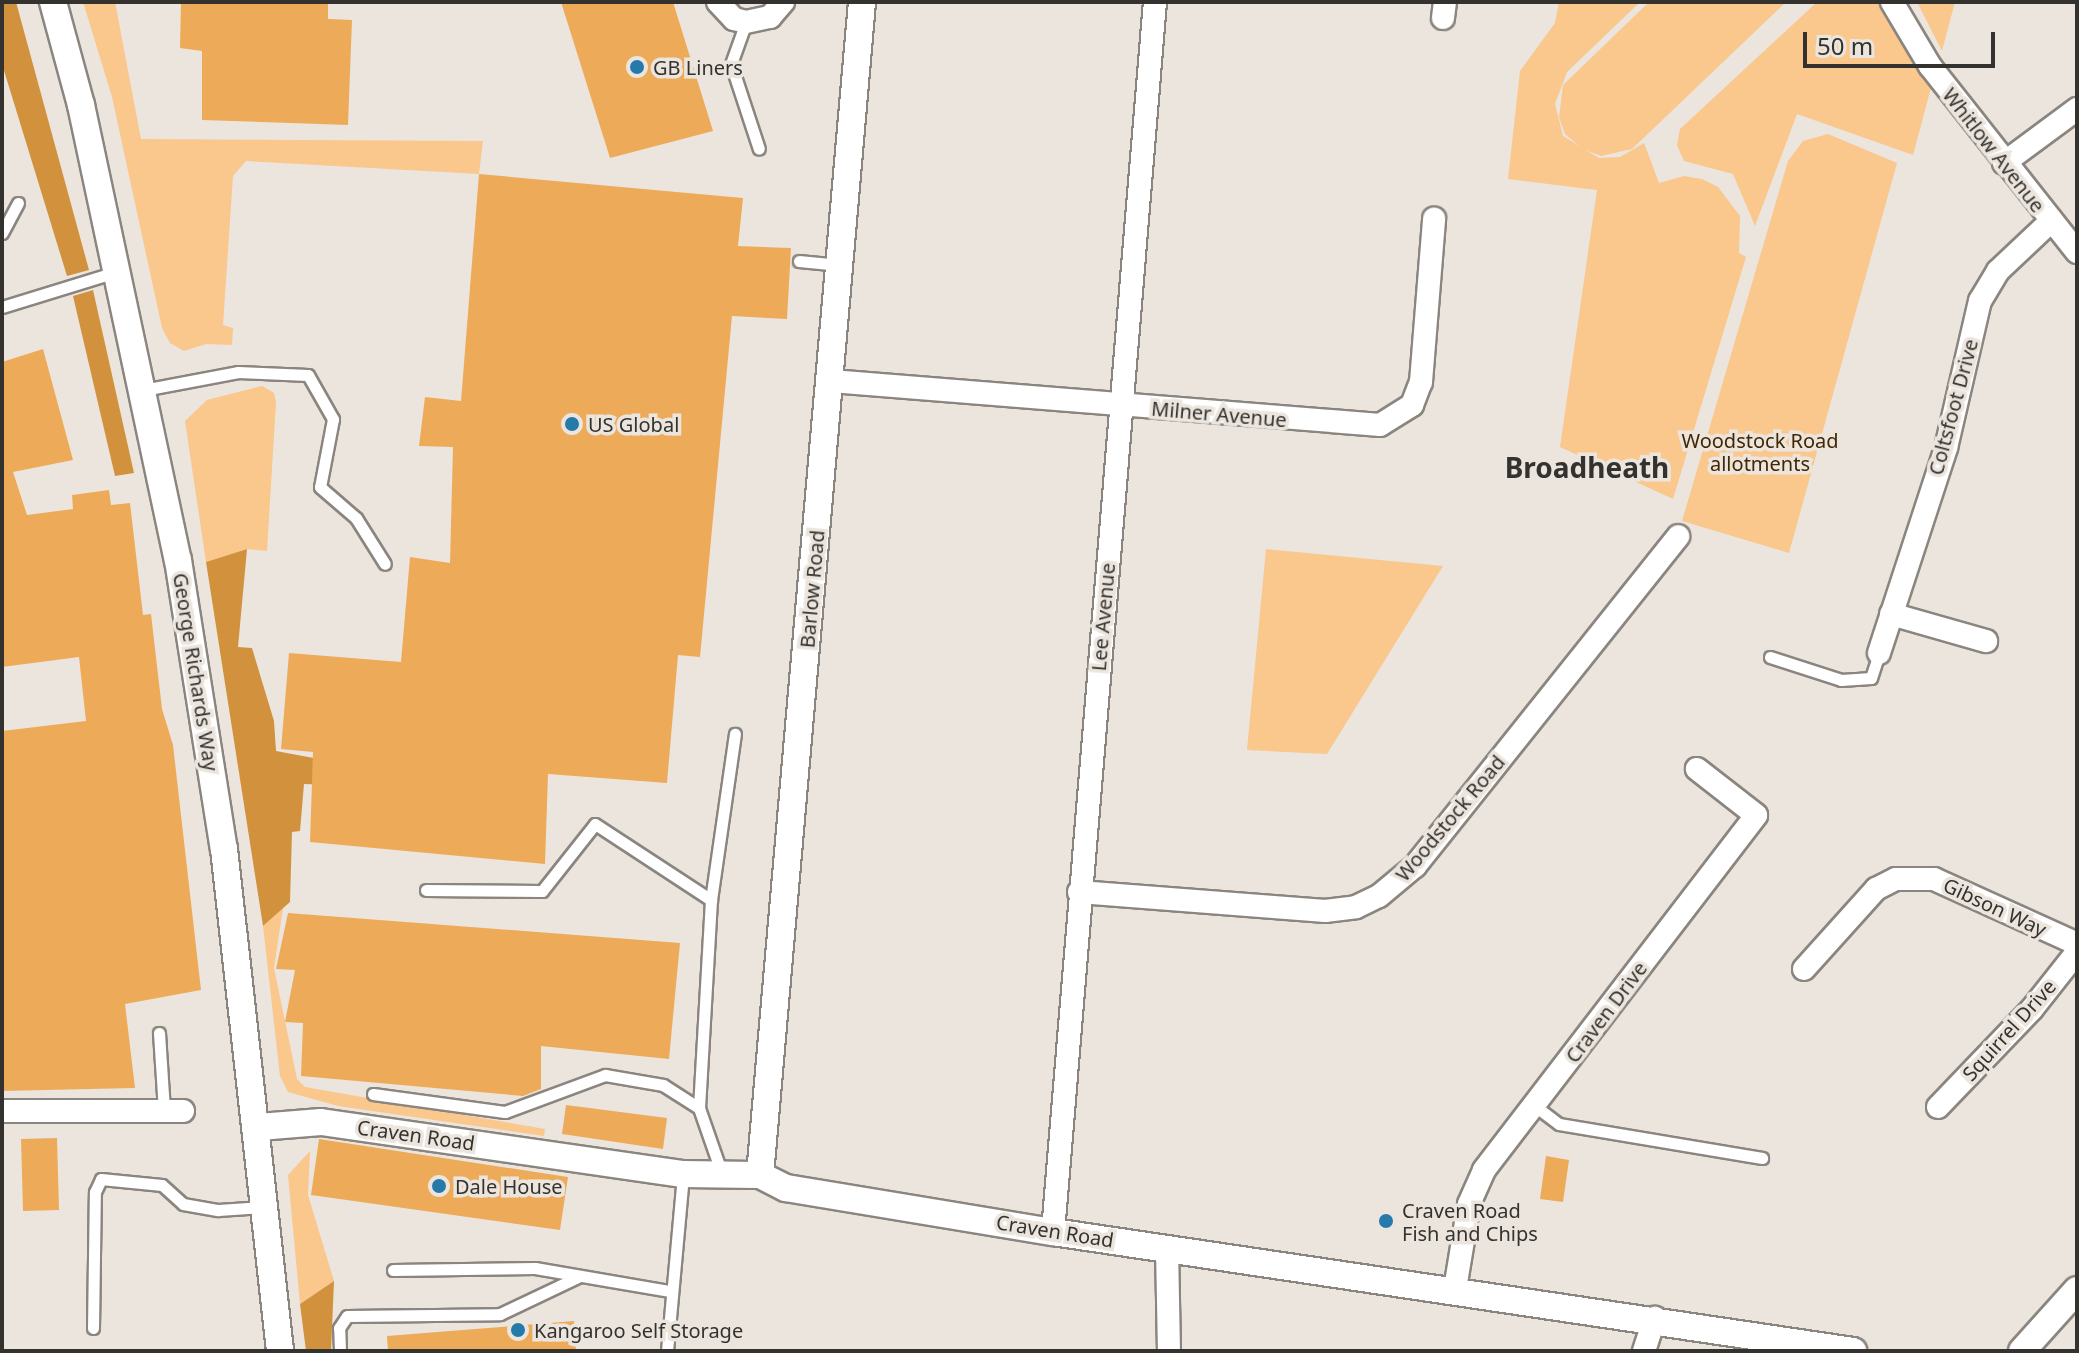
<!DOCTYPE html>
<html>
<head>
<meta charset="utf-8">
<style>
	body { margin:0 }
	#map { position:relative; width:2079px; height:1353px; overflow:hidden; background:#ebe5de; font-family:"Noto Sans",sans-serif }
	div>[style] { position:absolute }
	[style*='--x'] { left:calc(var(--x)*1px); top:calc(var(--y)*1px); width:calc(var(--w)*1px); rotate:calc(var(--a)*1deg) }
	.green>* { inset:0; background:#fac78c }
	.forest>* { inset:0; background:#d2923d }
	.building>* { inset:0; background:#edab59 }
	.roads { filter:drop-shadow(2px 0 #8b857f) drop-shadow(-2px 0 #8b857f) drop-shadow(0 2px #8b857f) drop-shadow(0 -2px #8b857f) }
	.service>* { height:11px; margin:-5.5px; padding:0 5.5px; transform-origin:5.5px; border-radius:5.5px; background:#fff }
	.minor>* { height:22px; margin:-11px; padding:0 11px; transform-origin:11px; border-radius:11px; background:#fff }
	.tertiary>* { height:26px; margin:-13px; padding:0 13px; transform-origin:13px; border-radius:13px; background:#fff }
	.dots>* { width:22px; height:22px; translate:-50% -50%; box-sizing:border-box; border:4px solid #ebe5de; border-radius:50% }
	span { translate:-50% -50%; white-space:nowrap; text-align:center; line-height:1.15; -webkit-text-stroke:7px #ebe5de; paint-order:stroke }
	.poi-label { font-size:20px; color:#34322f }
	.left { translate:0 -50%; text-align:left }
	.street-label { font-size:20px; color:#34322f }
	.park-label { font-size:20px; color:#412702 }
	.district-label { font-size:28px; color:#34322f; font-weight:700 }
	.frame { position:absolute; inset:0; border:4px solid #34322f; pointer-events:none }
	.scale { position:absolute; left:1803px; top:32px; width:192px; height:36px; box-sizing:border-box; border:4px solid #34322f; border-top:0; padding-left:10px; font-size:24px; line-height:28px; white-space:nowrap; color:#34322f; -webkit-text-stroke:6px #ebe5de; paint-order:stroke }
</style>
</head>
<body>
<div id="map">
	<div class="green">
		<i style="clip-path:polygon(83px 2px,115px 2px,141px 139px,483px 141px,479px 174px,246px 161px,233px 176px,223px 325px,233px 328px,232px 345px,206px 344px,184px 351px,170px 343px,162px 328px,112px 97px)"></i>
		<i style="clip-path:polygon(1559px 2px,1640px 2px,1567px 72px,1555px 104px,1563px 136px,1599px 158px,1620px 157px,1644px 143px,1659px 183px,1684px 176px,1702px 179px,1718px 187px,1740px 216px,1739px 253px,1746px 257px,1673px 499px,1560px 447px,1597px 190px,1508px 179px,1520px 71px,1555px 23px)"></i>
		<i style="clip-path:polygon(1649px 2px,1786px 2px,1632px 149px,1601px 156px,1583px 149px,1565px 134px,1559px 117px,1563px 85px)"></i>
		<i style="clip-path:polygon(1817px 2px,1877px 2px,1932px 84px,1913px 155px,1797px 114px,1755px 226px,1733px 174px,1684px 161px,1677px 145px,1680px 129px)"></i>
		<i style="clip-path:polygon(1917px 2px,1955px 2px,1942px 51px)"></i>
		<i style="clip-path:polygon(1828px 134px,1897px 163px,1789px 553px,1682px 521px,1788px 161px,1803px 141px)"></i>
		<i style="clip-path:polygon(262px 386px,274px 393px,276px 402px,267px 551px,247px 549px,206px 562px,185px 421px,207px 400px)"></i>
		<i style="clip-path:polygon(1266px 549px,1443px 566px,1327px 754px,1247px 750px)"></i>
		<i style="clip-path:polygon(283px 908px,274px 968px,297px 1079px,305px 1087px,545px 1129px,544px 1136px,338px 1106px,288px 1092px,280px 1076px,263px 926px)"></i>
		<i style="clip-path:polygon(310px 1151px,308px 1195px,334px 1281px,300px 1304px,288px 1175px)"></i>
	</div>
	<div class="forest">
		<i style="clip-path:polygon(2px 2px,16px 2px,89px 270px,67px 276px,2px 64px)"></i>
		<i style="clip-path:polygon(93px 290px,134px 473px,115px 476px,73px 296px)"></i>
		<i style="clip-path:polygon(247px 549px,238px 647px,252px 648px,274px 721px,276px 751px,319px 759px,333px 785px,304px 784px,300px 831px,292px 832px,290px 902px,263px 926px,206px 562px)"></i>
		<i style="clip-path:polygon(334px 1281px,331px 1351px,306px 1351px,300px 1304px)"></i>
	</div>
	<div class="building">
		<i style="clip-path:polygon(181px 2px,328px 2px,328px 19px,352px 20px,348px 125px,202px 120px,202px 51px,180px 48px)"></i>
		<i style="clip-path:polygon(561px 2px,673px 2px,713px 131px,610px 158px)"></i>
		<i style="clip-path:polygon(479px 174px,743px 198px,738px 246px,791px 248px,787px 319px,732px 316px,700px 657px,678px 655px,667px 783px,548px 774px,545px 864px,310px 842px,313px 752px,281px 749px,289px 653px,401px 662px,410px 557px,450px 563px,453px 447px,419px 446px,425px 397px,461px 401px)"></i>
		<i style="clip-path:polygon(43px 349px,73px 460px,13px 472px,27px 515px,73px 509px,72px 495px,109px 490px,111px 505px,130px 503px,143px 615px,151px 614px,162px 709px,173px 745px,201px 990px,125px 1004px,135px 1088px,2px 1091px,2px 731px,86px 721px,79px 657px,2px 667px,2px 362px)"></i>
		<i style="clip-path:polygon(288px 913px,680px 943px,669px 1059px,541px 1046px,541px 1089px,523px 1096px,301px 1076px,303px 1023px,285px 1022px,295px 970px,276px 969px)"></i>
		<i style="clip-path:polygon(566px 1105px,667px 1118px,663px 1149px,562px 1134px)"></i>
		<i style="clip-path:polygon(57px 1138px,59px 1210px,23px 1211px,21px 1139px)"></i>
		<i style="clip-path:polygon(319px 1139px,568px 1177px,560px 1230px,311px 1195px)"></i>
		<i style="clip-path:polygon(1546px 1156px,1569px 1160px,1563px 1202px,1540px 1199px)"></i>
		<i style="clip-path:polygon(574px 1321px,576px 1351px,388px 1351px,387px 1336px)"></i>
	</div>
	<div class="roads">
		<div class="service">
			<i style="--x:746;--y:22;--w:45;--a:109.7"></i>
			<i style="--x:731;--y:64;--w:89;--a:71.8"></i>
			<i style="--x:2;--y:233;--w:34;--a:-62"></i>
			<i style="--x:799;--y:261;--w:41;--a:5.6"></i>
			<i style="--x:2;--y:307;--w:119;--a:-17.1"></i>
			<i style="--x:143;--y:390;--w:97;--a:-10.7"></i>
			<i style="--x:238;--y:372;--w:70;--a:2.5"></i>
			<i style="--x:308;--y:375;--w:51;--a:60.4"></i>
			<i style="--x:333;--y:419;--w:69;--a:100.8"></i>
			<i style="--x:320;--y:487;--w:48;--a:40.7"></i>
			<i style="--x:356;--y:518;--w:54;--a:57.8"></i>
			<i style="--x:1770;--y:657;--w:75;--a:17.9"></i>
			<i style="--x:1841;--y:680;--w:30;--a:-4"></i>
			<i style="--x:1871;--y:678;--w:26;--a:-72"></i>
			<i style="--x:426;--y:890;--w:116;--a:0.5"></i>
			<i style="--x:542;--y:891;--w:85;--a:-51.7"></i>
			<i style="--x:595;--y:824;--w:139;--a:33.2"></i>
			<i style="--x:159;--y:1033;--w:78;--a:86.3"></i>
			<i style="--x:373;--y:1094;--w:133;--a:7.8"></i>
			<i style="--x:505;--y:1112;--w:107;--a:-20.3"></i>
			<i style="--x:605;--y:1075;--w:59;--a:9.8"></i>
			<i style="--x:663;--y:1085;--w:43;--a:32.6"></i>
			<i style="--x:699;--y:1108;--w:70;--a:70.8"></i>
			<i style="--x:1535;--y:1106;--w:30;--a:37"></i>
			<i style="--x:1559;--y:1124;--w:206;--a:9.5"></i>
			<i style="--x:699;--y:1108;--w:208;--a:-86.7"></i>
			<i style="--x:711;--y:900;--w:168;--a:-81.8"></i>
			<i style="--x:393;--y:1270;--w:142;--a:-0.8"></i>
			<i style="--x:535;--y:1268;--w:137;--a:9.7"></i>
			<i style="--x:93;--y:1328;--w:136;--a:-89.2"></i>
			<i style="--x:95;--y:1192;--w:14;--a:-65"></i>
			<i style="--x:101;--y:1179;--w:61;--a:5.6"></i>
			<i style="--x:162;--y:1185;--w:28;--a:42"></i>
			<i style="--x:183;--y:1204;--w:36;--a:10"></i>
			<i style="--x:218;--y:1210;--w:45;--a:-3.8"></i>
			<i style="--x:340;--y:1351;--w:23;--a:-92"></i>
			<i style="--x:339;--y:1328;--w:14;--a:-56"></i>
			<i style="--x:347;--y:1316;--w:153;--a:-0.7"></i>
			<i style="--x:500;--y:1314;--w:86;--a:-25.4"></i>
			<i style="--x:667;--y:1351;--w:177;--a:-84.8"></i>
		</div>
		<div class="minor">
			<i style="--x:718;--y:2;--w:23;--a:47"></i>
			<i style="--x:734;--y:19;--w:12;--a:14"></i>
			<i style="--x:746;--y:22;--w:25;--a:-12"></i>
			<i style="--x:770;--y:17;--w:20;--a:-49"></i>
			<i style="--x:1892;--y:2;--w:74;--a:59.3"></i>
			<i style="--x:1930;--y:66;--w:237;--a:51.7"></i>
			<i style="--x:1443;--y:18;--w:16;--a:-83"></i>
			<i style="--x:2004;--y:163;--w:91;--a:-36.5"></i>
			<i style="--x:831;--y:381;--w:551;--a:4.58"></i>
			<i style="--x:1380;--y:425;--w:38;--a:-32"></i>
			<i style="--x:1412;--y:405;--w:25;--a:-69"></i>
			<i style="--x:1421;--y:382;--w:164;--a:-85.4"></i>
			<i style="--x:1891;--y:614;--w:99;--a:15.9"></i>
			<i style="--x:1879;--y:653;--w:216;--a:-71.9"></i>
			<i style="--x:1946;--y:448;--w:151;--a:-77"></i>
			<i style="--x:1980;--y:301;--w:35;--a:-59"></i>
			<i style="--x:1998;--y:271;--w:71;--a:-43.3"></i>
			<i style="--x:1079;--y:892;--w:247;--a:4.4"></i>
			<i style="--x:1325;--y:911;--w:31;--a:-7"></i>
			<i style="--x:1356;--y:907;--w:25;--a:-26"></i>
			<i style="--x:1379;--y:896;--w:47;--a:-39.8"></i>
			<i style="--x:1415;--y:866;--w:422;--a:-51.4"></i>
			<i style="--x:1804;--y:969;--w:108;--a:-48"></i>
			<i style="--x:1876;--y:889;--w:22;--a:-27"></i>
			<i style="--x:1896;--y:879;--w:38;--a:0"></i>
			<i style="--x:1934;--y:879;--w:157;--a:24.4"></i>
			<i style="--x:1938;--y:1107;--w:136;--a:-46.2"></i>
			<i style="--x:2032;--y:1009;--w:73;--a:-51.7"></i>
			<i style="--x:2;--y:1111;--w:181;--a:0"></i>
			<i style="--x:1053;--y:1232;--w:1234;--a:-85.26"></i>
			<i style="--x:1167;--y:1248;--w:103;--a:88.9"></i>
			<i style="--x:1455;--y:1289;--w:86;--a:-80.6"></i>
			<i style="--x:1469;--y:1204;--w:37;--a:-66"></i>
			<i style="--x:1484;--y:1170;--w:447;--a:-52.5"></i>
			<i style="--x:1756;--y:815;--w:75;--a:-142.1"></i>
			<i style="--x:1644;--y:1351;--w:35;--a:-72"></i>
		</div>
		<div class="tertiary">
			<i style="--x:53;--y:2;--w:107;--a:74.8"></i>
			<i style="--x:81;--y:105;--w:465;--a:78"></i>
			<i style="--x:178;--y:560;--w:293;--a:81"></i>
			<i style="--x:224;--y:849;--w:505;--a:83.63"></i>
			<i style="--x:259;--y:1127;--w:62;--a:-4.6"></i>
			<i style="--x:321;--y:1122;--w:366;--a:8.2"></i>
			<i style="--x:683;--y:1174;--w:77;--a:0.7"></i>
			<i style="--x:760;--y:1175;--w:29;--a:27"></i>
			<i style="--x:786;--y:1188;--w:271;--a:9.4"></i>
			<i style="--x:1053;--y:1232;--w:809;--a:8.46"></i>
			<i style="--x:760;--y:1175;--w:1177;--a:-85.03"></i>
			<i style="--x:2022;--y:1351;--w:82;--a:-48"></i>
		</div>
	</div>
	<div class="dots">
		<i style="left:637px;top:67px;background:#257aaa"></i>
		<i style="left:572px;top:424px;background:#257aaa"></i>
		<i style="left:439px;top:1186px;background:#257aaa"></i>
		<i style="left:1386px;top:1221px;background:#257aaa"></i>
		<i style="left:518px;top:1330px;background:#257aaa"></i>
	</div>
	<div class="poi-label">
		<span class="left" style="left:653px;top:67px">GB Liners</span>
		<span class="left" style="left:588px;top:424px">US Global</span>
		<span class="left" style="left:455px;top:1186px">Dale House</span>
		<span class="left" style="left:1402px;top:1222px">Craven Road<br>Fish and Chips</span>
		<span class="left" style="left:534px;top:1330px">Kangaroo Self Storage</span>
	</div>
	<div class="street-label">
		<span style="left:1994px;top:150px;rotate:52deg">Whitlow Avenue</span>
		<span style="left:1953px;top:407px;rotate:-75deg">Coltsfoot Drive</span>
		<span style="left:1219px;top:414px;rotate:5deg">Milner Avenue</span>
		<span style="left:812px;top:589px;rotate:-85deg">Barlow Road</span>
		<span style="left:1103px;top:617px;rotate:-85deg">Lee Avenue</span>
		<span style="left:196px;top:672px;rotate:81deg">George Richards Way</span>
		<span style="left:1450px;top:818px;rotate:-50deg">Woodstock Road</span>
		<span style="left:1995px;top:907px;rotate:25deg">Gibson Way</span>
		<span style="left:1606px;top:1012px;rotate:-53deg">Craven Drive</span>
		<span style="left:2009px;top:1030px;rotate:-48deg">Squirrel Drive</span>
		<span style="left:416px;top:1135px;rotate:8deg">Craven Road</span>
		<span style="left:1055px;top:1231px;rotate:9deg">Craven Road</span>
	</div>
	<div class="park-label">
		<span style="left:1760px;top:452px">Woodstock Road<br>allotments</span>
	</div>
	<div class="district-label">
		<span style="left:1587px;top:467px">Broadheath</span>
	</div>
	<div class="frame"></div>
	<div class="scale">50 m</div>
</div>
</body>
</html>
